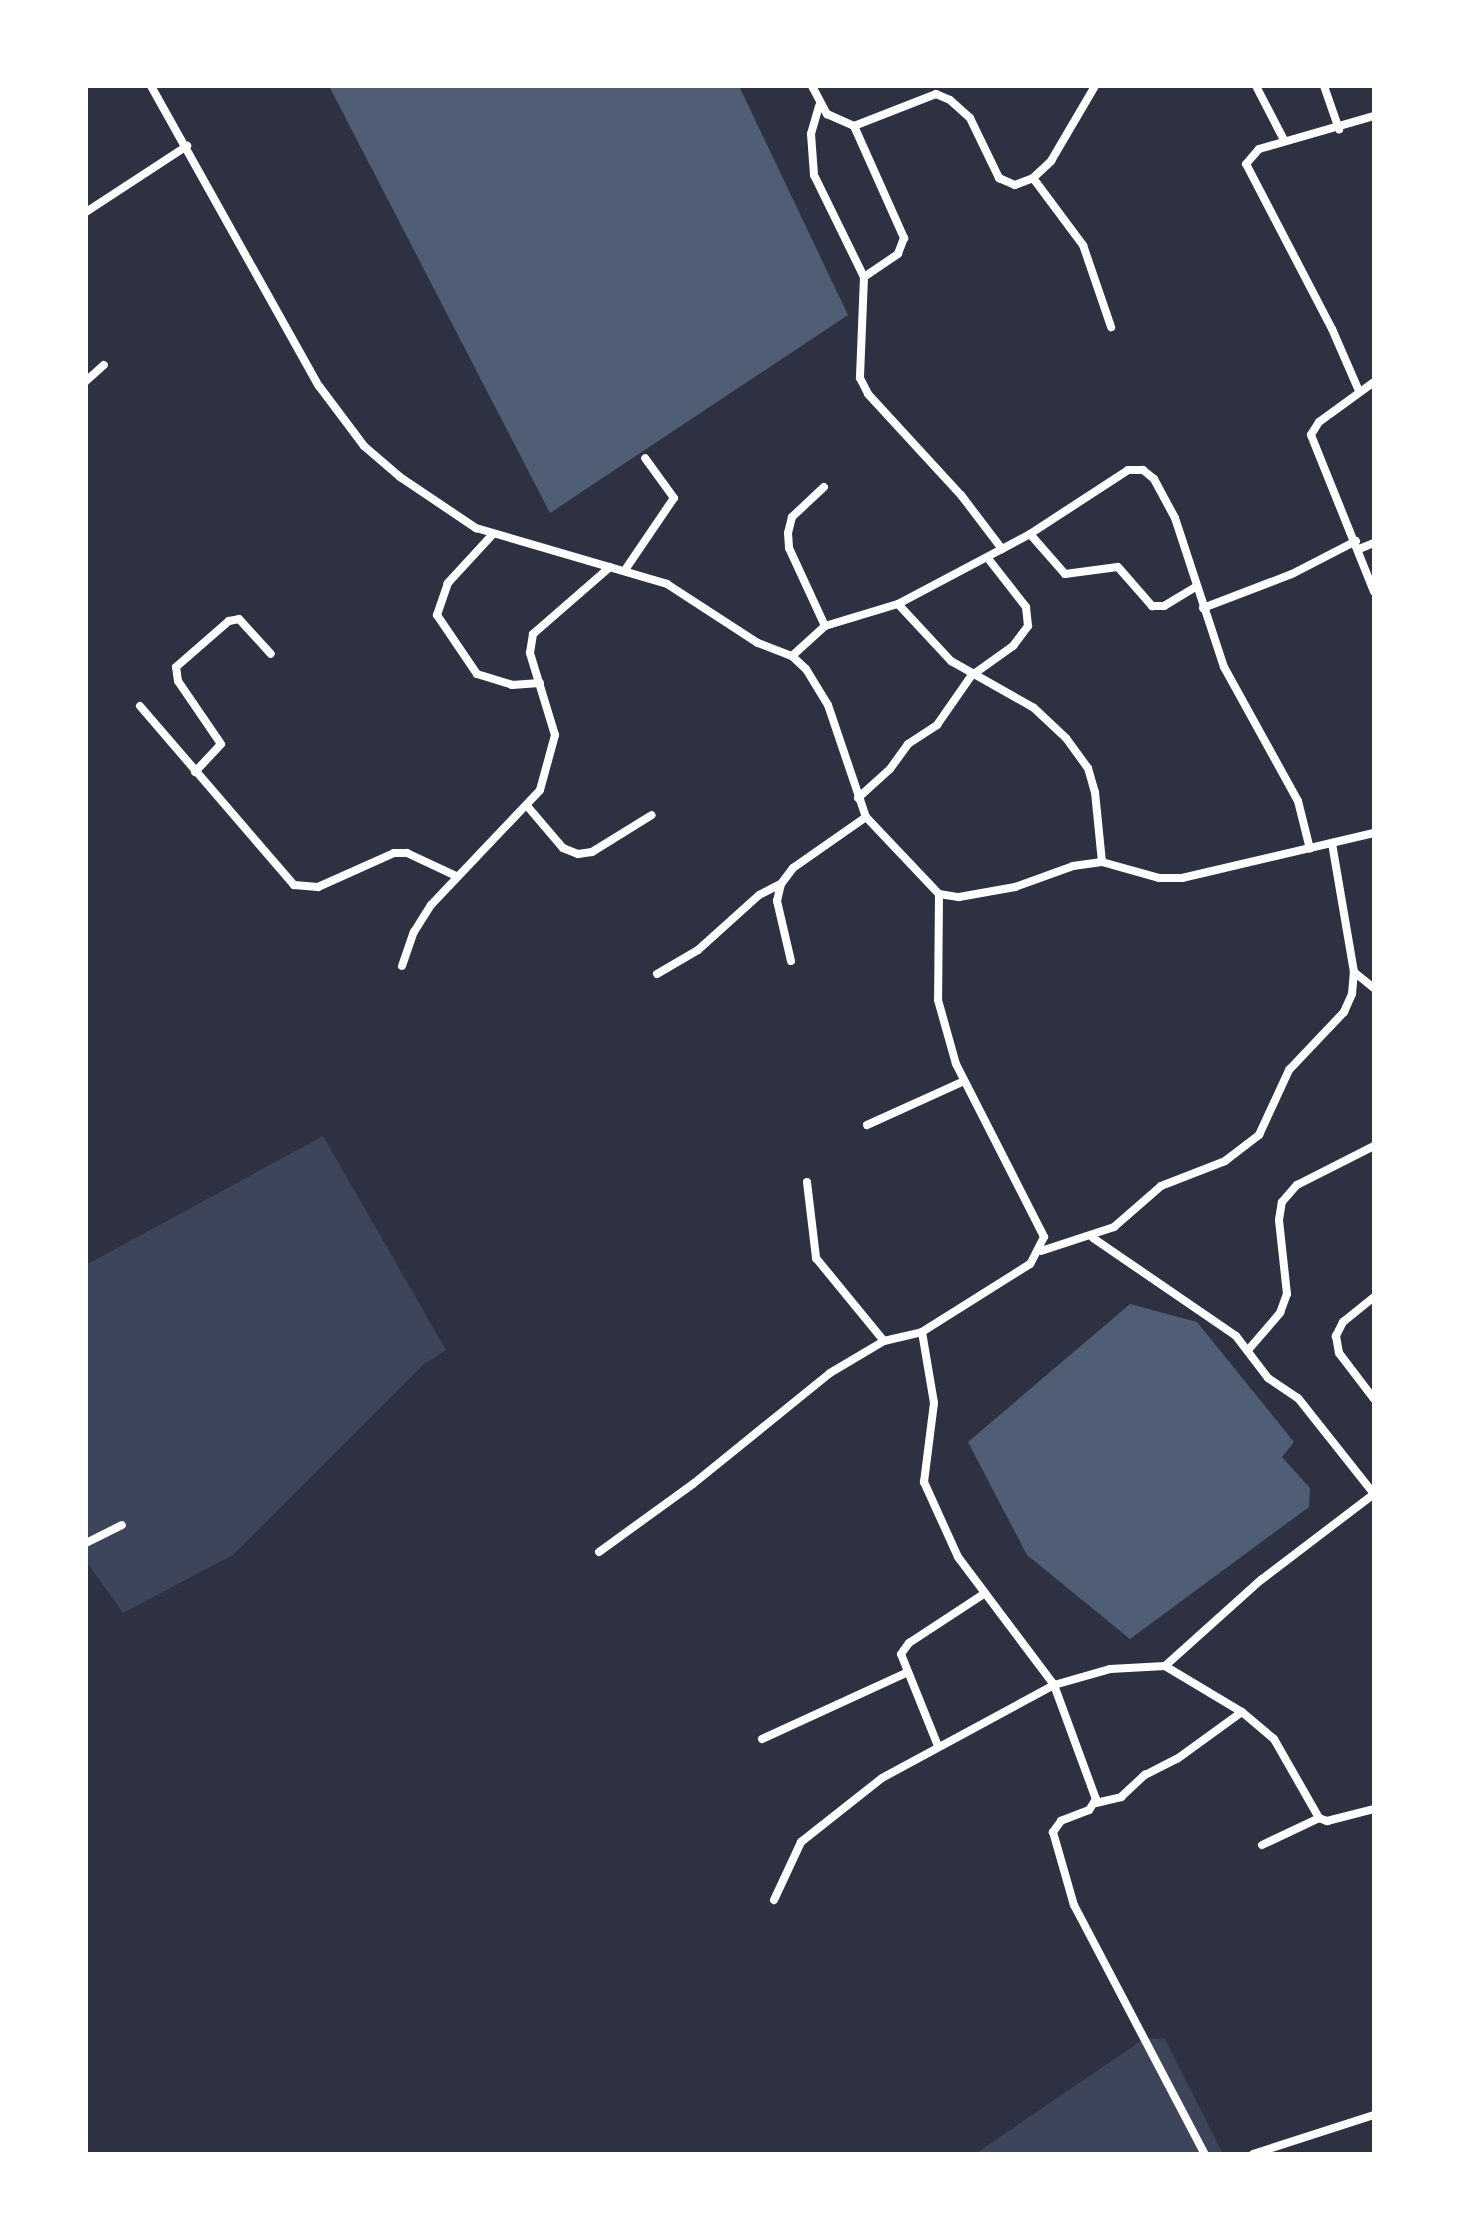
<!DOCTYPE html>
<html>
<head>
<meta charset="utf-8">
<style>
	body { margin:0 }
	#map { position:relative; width:1460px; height:2240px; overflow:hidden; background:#2d3142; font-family:"Public Sans",sans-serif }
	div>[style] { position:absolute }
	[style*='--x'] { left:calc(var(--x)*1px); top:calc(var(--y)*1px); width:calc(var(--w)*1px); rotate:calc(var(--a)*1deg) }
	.green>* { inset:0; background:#3c4559 }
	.water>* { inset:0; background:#4f5d75 }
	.minor>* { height:8px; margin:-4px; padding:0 4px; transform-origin:4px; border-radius:4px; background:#fff }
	span { translate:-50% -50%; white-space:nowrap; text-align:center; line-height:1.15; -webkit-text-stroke:7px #fff; paint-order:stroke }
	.frame { position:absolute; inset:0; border:88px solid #fff; pointer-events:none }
</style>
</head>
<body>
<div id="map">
	<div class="green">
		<i style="clip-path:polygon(323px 1136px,446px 1350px,424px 1364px,233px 1555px,123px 1613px,86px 1561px,86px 1265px)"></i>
		<i style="clip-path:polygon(1145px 2038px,1165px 2039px,1223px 2154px,975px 2154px)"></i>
	</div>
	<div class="water">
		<i style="clip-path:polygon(329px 86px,739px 86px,848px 315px,550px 513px)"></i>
		<i style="clip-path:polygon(1130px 1304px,1197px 1322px,1294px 1442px,1282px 1457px,1310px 1488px,1309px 1507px,1130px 1639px,1027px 1555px,968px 1442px)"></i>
	</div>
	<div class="minor">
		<i style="--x:151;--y:86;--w:344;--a:60.8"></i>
		<i style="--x:319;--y:386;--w:75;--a:53.1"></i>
		<i style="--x:364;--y:446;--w:48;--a:40.7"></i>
		<i style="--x:400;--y:477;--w:92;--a:33.9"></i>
		<i style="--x:476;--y:528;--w:199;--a:16.3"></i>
		<i style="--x:667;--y:584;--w:108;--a:33"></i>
		<i style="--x:758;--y:643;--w:36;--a:21"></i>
		<i style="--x:792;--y:656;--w:19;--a:43"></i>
		<i style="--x:806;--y:669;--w:42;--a:58.6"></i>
		<i style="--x:828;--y:705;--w:118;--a:71.3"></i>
		<i style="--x:866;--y:817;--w:106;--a:46.5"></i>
		<i style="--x:939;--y:894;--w:20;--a:9"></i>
		<i style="--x:959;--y:897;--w:57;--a:-10.1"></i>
		<i style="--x:1015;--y:887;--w:62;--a:-19.9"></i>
		<i style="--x:1073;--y:866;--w:29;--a:-8"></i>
		<i style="--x:1102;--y:862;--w:59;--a:15.7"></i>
		<i style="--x:1159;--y:878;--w:23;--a:0"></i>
		<i style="--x:1182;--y:878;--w:197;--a:-13.2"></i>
		<i style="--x:812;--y:86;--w:32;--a:62"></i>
		<i style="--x:827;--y:114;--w:30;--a:24"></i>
		<i style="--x:854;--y:126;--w:88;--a:-21.3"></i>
		<i style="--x:936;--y:94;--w:15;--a:23"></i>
		<i style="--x:950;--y:100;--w:27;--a:42"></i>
		<i style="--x:970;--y:118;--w:67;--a:64.2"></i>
		<i style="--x:999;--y:178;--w:17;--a:24"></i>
		<i style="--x:1015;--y:185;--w:19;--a:-21"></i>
		<i style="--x:1033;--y:178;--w:25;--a:-43"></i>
		<i style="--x:1051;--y:161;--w:87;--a:-59.6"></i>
		<i style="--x:1256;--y:86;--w:61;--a:62.6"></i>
		<i style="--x:1324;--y:86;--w:46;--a:70.8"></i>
		<i style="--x:819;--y:106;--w:29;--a:106"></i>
		<i style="--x:811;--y:134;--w:41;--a:85.8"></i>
		<i style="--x:814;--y:175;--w:114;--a:63.9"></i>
		<i style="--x:854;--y:126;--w:123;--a:65.9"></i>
		<i style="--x:904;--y:238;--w:17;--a:111"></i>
		<i style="--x:898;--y:254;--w:41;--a:145.9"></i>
		<i style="--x:864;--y:277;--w:101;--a:92.3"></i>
		<i style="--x:860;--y:378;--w:18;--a:63"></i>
		<i style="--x:868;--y:394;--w:137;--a:47.4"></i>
		<i style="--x:961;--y:495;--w:68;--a:52.8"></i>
		<i style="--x:1033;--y:178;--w:84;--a:53.3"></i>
		<i style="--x:1083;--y:245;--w:87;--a:71.1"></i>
		<i style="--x:86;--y:212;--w:121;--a:-33.2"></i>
		<i style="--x:86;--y:381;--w:24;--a:-42"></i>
		<i style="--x:1374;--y:382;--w:68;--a:144"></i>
		<i style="--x:1319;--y:422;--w:15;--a:122"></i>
		<i style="--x:1311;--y:435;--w:169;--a:68.1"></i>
		<i style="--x:1359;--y:391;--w:68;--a:-113.5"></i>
		<i style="--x:1332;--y:329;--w:186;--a:-117.5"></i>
		<i style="--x:1246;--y:164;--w:20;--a:-49"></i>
		<i style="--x:1259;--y:149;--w:120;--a:-16"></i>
		<i style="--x:824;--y:487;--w:44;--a:136.8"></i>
		<i style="--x:792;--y:517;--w:16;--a:104"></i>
		<i style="--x:788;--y:533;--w:15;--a:86"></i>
		<i style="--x:789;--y:548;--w:86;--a:65.2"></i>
		<i style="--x:493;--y:534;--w:67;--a:132.6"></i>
		<i style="--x:448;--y:583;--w:34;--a:109"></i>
		<i style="--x:437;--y:615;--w:71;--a:55.9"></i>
		<i style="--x:477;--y:674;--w:37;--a:17"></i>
		<i style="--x:512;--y:685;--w:28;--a:-4"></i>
		<i style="--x:1030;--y:534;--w:53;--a:48.8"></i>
		<i style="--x:1065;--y:574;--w:53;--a:-7.5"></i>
		<i style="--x:1118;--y:567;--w:52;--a:48.9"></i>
		<i style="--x:1152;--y:606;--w:12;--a:0"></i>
		<i style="--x:1164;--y:606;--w:37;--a:-31"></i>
		<i style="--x:1359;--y:549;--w:16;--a:-22"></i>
		<i style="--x:625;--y:570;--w:87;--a:-55.8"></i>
		<i style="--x:674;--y:498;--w:49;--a:-125.9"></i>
		<i style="--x:898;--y:604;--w:78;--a:47.1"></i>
		<i style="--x:951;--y:661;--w:95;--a:29.5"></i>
		<i style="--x:1034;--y:708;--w:44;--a:43.2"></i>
		<i style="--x:1066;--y:738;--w:37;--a:54"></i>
		<i style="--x:1088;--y:768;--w:25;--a:74"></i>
		<i style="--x:1095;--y:792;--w:70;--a:84.3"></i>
		<i style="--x:1203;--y:608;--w:95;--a:-20.9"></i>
		<i style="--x:1292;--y:574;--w:72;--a:-27.3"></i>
		<i style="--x:792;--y:656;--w:45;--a:-42.3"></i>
		<i style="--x:825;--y:626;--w:76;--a:-16.8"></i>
		<i style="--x:898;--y:604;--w:149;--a:-27.9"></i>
		<i style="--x:1030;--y:534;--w:117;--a:-33.1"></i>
		<i style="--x:1128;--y:470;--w:15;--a:0"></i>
		<i style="--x:1143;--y:470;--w:14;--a:39"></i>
		<i style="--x:1154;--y:479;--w:44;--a:61.7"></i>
		<i style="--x:1175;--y:518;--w:157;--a:71.8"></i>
		<i style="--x:1224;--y:667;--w:153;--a:61.1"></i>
		<i style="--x:1298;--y:801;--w:49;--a:76"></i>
		<i style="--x:140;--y:706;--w:236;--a:49.3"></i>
		<i style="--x:294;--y:885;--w:24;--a:5"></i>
		<i style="--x:318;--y:887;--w:83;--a:-24.1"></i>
		<i style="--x:394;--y:853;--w:13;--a:0"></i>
		<i style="--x:407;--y:853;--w:54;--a:25.1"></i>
		<i style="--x:195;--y:772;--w:38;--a:-47"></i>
		<i style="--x:221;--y:744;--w:76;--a:-124.3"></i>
		<i style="--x:178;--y:681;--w:14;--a:-98"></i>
		<i style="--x:176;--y:667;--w:70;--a:-41"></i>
		<i style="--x:229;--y:621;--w:10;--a:-11"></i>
		<i style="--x:239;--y:619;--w:47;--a:47.6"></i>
		<i style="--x:858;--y:798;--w:43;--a:-42.2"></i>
		<i style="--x:890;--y:769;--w:31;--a:-54"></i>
		<i style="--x:908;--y:744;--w:35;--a:-33"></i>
		<i style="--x:937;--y:725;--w:60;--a:-55.2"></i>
		<i style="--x:971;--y:676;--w:52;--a:-35.5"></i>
		<i style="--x:1013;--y:646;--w:25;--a:-53"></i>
		<i style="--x:1028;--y:626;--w:19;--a:-96"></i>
		<i style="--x:1026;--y:607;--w:63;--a:-128"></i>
		<i style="--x:528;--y:807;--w:54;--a:49.5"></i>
		<i style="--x:563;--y:848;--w:16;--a:22"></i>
		<i style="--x:578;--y:854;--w:14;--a:-8"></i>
		<i style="--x:592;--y:852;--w:70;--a:-31.7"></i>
		<i style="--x:939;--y:894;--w:106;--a:90.5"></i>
		<i style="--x:938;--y:1000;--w:66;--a:74.3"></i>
		<i style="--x:956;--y:1064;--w:194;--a:63"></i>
		<i style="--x:1044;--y:1237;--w:30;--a:117"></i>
		<i style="--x:1030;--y:1264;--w:128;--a:147.8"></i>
		<i style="--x:922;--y:1332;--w:72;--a:80.4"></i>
		<i style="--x:934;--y:1403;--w:80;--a:97.2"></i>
		<i style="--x:924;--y:1482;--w:82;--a:65.6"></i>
		<i style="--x:958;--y:1557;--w:160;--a:53.1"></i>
		<i style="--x:1054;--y:1685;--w:121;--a:69.8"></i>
		<i style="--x:1096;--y:1799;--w:13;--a:122"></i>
		<i style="--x:1089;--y:1810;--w:30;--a:159"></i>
		<i style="--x:1061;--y:1821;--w:14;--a:126"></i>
		<i style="--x:1053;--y:1832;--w:76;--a:74"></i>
		<i style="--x:1074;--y:1905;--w:281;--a:62.3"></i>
		<i style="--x:791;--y:961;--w:62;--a:-103.1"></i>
		<i style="--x:777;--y:901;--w:17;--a:-77"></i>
		<i style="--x:781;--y:884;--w:20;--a:-53"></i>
		<i style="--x:793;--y:868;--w:89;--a:-34.9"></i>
		<i style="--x:402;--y:966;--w:36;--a:-71"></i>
		<i style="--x:414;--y:932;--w:32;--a:-58"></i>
		<i style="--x:431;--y:905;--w:158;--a:-46.5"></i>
		<i style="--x:540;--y:790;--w:57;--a:-74.7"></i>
		<i style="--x:555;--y:735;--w:86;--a:-107"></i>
		<i style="--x:530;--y:653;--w:19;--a:-81"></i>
		<i style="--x:533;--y:634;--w:102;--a:-41"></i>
		<i style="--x:1354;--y:972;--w:26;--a:39"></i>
		<i style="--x:657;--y:974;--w:48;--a:-30.3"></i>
		<i style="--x:698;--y:950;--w:82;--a:-42"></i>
		<i style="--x:759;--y:895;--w:25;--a:-27"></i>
		<i style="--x:867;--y:1125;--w:104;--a:-24.4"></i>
		<i style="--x:807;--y:1182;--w:77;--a:83.2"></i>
		<i style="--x:816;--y:1258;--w:107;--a:50.7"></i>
		<i style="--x:1093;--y:1238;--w:173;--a:34.4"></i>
		<i style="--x:1236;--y:1336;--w:53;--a:52.7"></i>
		<i style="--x:1268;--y:1378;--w:36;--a:34"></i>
		<i style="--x:1298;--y:1398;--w:122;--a:51.6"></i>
		<i style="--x:1041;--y:1251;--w:77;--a:-18.2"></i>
		<i style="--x:1114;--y:1227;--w:62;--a:-41.1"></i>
		<i style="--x:1161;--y:1186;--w:69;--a:-21.3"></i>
		<i style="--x:1225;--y:1161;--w:43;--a:-37.4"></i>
		<i style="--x:1259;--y:1135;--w:72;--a:-65.2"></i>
		<i style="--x:1289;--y:1070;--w:80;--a:-46.5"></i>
		<i style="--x:1344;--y:1012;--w:20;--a:-66"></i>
		<i style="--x:1352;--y:994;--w:22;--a:-85"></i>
		<i style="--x:1354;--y:972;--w:131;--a:-99.7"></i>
		<i style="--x:1374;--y:1297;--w:40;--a:141"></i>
		<i style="--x:1343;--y:1322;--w:16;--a:117"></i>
		<i style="--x:1336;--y:1336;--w:17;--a:80"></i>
		<i style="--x:1339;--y:1353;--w:58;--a:52.7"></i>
		<i style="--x:1249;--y:1349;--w:48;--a:-49.3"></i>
		<i style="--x:1280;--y:1313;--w:20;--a:-70"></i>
		<i style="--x:1287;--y:1294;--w:74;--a:-96.2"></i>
		<i style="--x:1279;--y:1220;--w:18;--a:-81"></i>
		<i style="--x:1282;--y:1202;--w:23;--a:-49"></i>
		<i style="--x:1297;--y:1185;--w:86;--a:-26.9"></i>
		<i style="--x:86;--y:1543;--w:40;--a:-26.6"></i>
		<i style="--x:599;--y:1552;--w:116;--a:-35.9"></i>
		<i style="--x:693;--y:1484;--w:176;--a:-39"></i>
		<i style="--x:830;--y:1373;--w:63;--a:-30.7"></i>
		<i style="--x:884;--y:1341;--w:39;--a:-13"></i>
		<i style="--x:1165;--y:1666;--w:129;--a:-41.9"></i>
		<i style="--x:1261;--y:1580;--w:142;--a:-37.3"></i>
		<i style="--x:762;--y:1739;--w:158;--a:-24.6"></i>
		<i style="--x:938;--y:1746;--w:99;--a:-111.9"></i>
		<i style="--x:901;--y:1654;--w:14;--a:-54"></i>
		<i style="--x:909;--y:1643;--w:91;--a:-33.3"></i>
		<i style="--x:1096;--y:1803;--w:26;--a:-13"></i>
		<i style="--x:1121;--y:1797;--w:33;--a:-43"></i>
		<i style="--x:1145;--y:1775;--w:36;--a:-27"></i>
		<i style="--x:1177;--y:1759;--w:80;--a:-35.9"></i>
		<i style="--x:1262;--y:1845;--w:63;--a:-25.3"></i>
		<i style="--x:774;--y:1900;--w:64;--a:-65"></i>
		<i style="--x:801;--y:1842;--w:103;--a:-38.3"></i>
		<i style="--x:882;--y:1778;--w:196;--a:-28.4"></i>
		<i style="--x:1054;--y:1685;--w:58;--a:-15.9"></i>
		<i style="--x:1110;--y:1669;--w:55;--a:-3.1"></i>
		<i style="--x:1165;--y:1666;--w:90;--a:30.9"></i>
		<i style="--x:1242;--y:1712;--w:42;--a:40.2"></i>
		<i style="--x:1274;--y:1739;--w:91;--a:60.3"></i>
		<i style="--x:1319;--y:1818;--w:9;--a:21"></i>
		<i style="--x:1327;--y:1821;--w:49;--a:-14.3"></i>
		<i style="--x:1253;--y:2154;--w:127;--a:-17.9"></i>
	</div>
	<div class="frame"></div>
</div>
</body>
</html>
